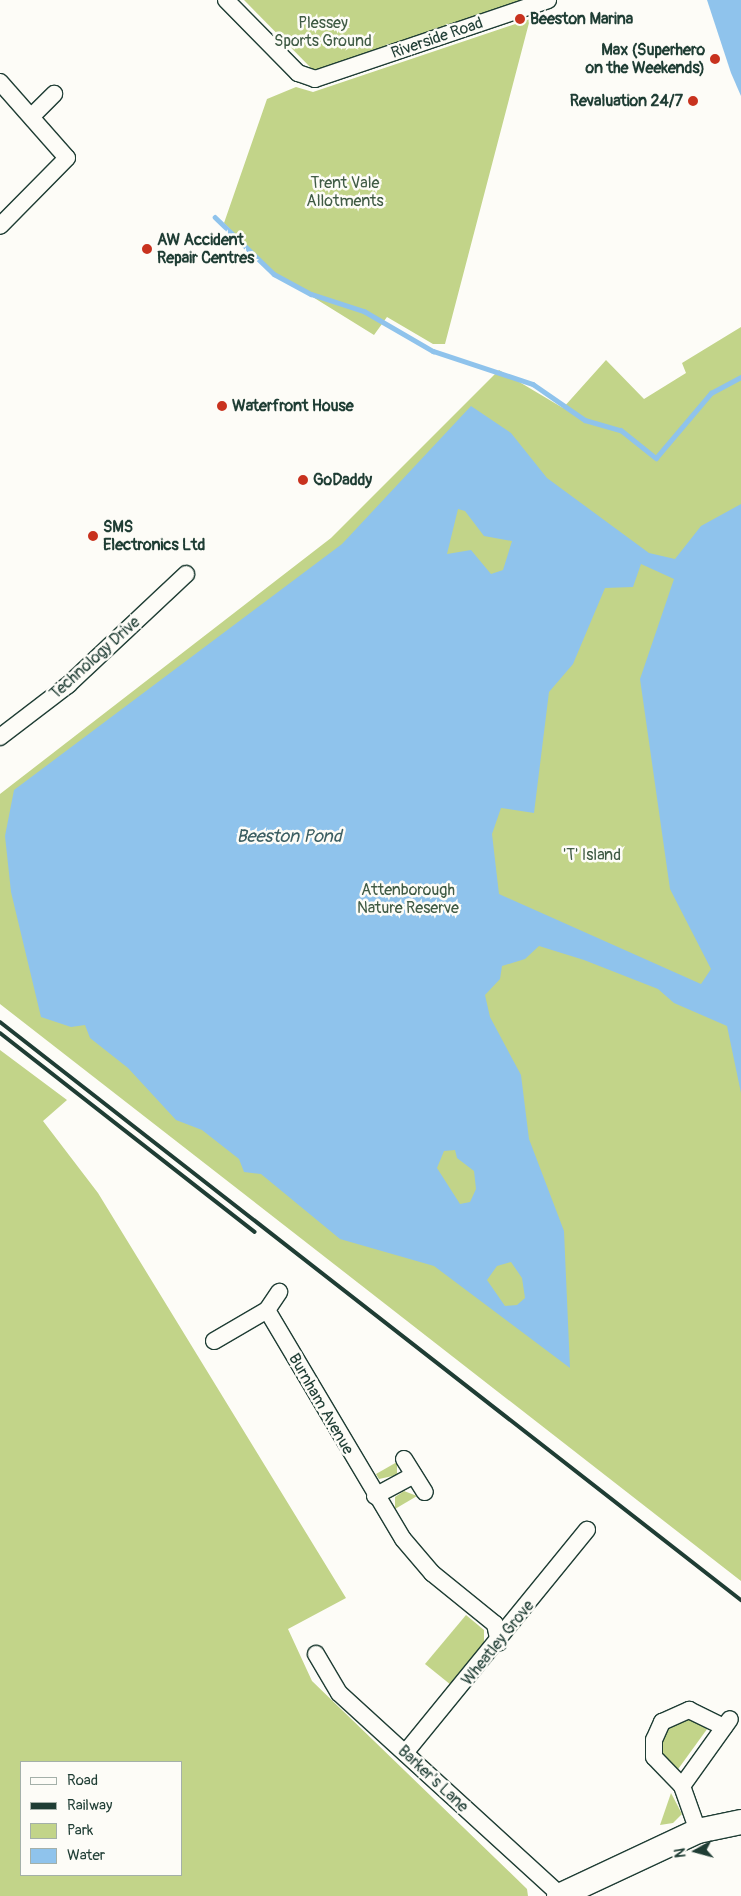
<!DOCTYPE html>
<html>
<head>
<meta charset="utf-8">
<style>
	body { margin:0 }
	#map { position:relative; width:741px; height:1896px; overflow:hidden; background:#fdfcf7; font-family:Pangolin,sans-serif }
	div>[style] { position:absolute }
	[style*='--x'] { left:calc(var(--x)*1px); top:calc(var(--y)*1px); width:calc(var(--w)*1px); rotate:calc(var(--a)*1deg) }
	.green>* { inset:0; background:#c2d489 }
	.water>* { inset:0; background:#8fc3ec }
	.stream>* { height:4.5px; margin:-2.25px; padding:0 2.25px; transform-origin:2.25px; border-radius:2.25px; background:#8fc3ec }
	.roads { filter:drop-shadow(1px 0 #1f3d34) drop-shadow(-1px 0 #1f3d34) drop-shadow(0 1px #1f3d34) drop-shadow(0 -1px #1f3d34) }
	.street>* { height:16px; margin:-8px; padding:0 8px; transform-origin:8px; border-radius:8px; background:#fdfcf7 }
	.secondary>* { height:24px; margin:-12px; padding:0 12px; transform-origin:12px; border-radius:12px; background:#fdfcf7 }
	.rail>* { height:4px; margin:-2px; padding:0 2px; transform-origin:2px; border-radius:2px; background:#1f3d34 }
	.dots>* { width:14px; height:14px; translate:-50% -50%; box-sizing:border-box; border:2px solid #fdfcf7; border-radius:50% }
	span { translate:-50% -50%; white-space:nowrap; text-align:center; line-height:1.15; -webkit-text-stroke:5px #fdfcf7; paint-order:stroke }
	.poi-label { font-size:16px; color:#1f3d34; font-weight:700 }
	.left { translate:0 -50%; text-align:left }
	.right { translate:-100% -50%; text-align:right }
	.park-label { font-size:16px; color:#405b45 }
	.street-label { font-size:16px; color:#1f3d34 }
	.water-label { font-size:18px; color:#3b5e62; font-style:italic }
	.legend { position:absolute; left:20px; top:1761px; width:162px; height:115px; box-sizing:border-box; background:#fdfcf7; border:1px solid #a4b0a9; margin:0; padding:6px 9px; list-style:none; font-size:15px; color:#1f3d34 }
	.legend li { display:flex; align-items:center; gap:10px; height:25px }
	.legend b { width:25px; border:1px solid #a4b0a9 }
	.north { position:absolute; left:671px; top:1826px; width:50px; height:50px; -webkit-text-stroke:4px #fdfcf7; paint-order:stroke; rotate:263deg; font-size:14px; font-weight:700; line-height:20px; text-align:center; color:#1f3d34 }
	.north::after { content:''; display:block; margin:auto; width:18px; height:22px; background:#1f3d34; clip-path:polygon(50% 0,100% 100%,50% 72%,0 100%) }
</style>
</head>
<body>
<div id="map">
	<div class="green">
		<i style="clip-path:polygon(244px 0,522px 0,314px 71px)"></i>
		<i style="clip-path:polygon(530px 19px,445px 344px,433px 344px,387px 317px,374px 335px,274px 273px,224px 223px,267px 99px,296px 87px,313px 92px)"></i>
		<i style="clip-path:polygon(741px 327px,741px 1581px,0 1004px,0 794px,331px 538px,499px 370px,563px 408px,606px 360px,644px 399px,686px 373px,682px 363px)"></i>
		<i style="clip-path:polygon(evenodd,0 1050px,67px 1100px,43px 1121px,98px 1193px,346px 1598px,288px 1629px,312px 1681px,527px 1889px,528px 1896px,0 1896px,0 1050px,21px 1762px,181px 1762px,181px 1875px,21px 1875px,21px 1762px)"></i>
		<i style="clip-path:polygon(397px 1462px,397px 1475px,379px 1479px,376px 1474px)"></i>
		<i style="clip-path:polygon(404px 1491px,417px 1496px,395px 1509px,395px 1497px)"></i>
		<i style="clip-path:polygon(466px 1615px,484px 1630px,484px 1646px,451px 1685px,425px 1664px)"></i>
		<i style="clip-path:polygon(680px 1716px,710px 1725px,676px 1772px,662px 1761px,660px 1740px)"></i>
		<i style="clip-path:polygon(671px 1793px,682px 1814px,673px 1823px,660px 1825px)"></i>
	</div>
	<div class="water">
		<i style="clip-path:polygon(707px 0,741px 0,741px 96px,731px 73px)"></i>
		<i style="clip-path:polygon(evenodd,471px 406px,511px 433px,547px 478px,649px 553px,675px 559px,701px 526px,741px 504px,741px 1093px,727px 1026px,674px 1003px,658px 989px,584px 960px,539px 946px,525px 959px,502px 966px,500px 979px,485px 995px,490px 1017px,521px 1075px,529px 1139px,564px 1231px,570px 1368px,434px 1266px,340px 1239px,261px 1174px,244px 1172px,239px 1159px,202px 1130px,176px 1120px,128px 1068px,90px 1038px,85px 1025px,71px 1027px,41px 1017px,11px 892px,5px 836px,14px 790px,342px 544px,471px 406px,458px 509px,465px 511px,484px 536px,512px 541px,503px 570px,491px 574px,471px 550px,447px 554px,458px 509px,471px 406px,641px 564px,674px 579px,640px 679px,670px 889px,711px 969px,701px 984px,499px 894px,492px 834px,501px 808px,534px 813px,549px 692px,573px 664px,605px 588px,633px 587px,641px 564px,471px 406px,455px 1150px,457px 1158px,474px 1171px,476px 1189px,470px 1202px,460px 1204px,437px 1168px,444px 1151px,455px 1150px,471px 406px,511px 1262px,522px 1278px,525px 1298px,517px 1305px,505px 1306px,487px 1280px,497px 1266px,511px 1262px)"></i>
	</div>
	<div class="stream">
		<i style="--x:215;--y:217;--w:82;--a:44"></i>
		<i style="--x:274;--y:274;--w:42;--a:28.4"></i>
		<i style="--x:311;--y:294;--w:56;--a:17.8"></i>
		<i style="--x:364;--y:311;--w:80;--a:30.1"></i>
		<i style="--x:433;--y:351;--w:105;--a:18.3"></i>
		<i style="--x:533;--y:384;--w:63;--a:34.7"></i>
		<i style="--x:585;--y:420;--w:37;--a:16"></i>
		<i style="--x:621;--y:430;--w:45;--a:38.7"></i>
		<i style="--x:656;--y:458;--w:85;--a:-49.8"></i>
		<i style="--x:711;--y:393;--w:34;--a:-28"></i>
	</div>
	<div class="roads">
		<div class="street">
			<i style="--x:226;--y:0;--w:103;--a:45.4"></i>
			<i style="--x:298;--y:73;--w:18;--a:19"></i>
			<i style="--x:315;--y:79;--w:246;--a:-18.7"></i>
			<i style="--x:0;--y:82;--w:101;--a:48.6"></i>
			<i style="--x:67;--y:158;--w:95;--a:134.6"></i>
			<i style="--x:33;--y:115;--w:30;--a:-45"></i>
			<i style="--x:0;--y:737;--w:86;--a:-37.4"></i>
			<i style="--x:68;--y:685;--w:162;--a:-43.2"></i>
			<i style="--x:267;--y:1310;--w:266;--a:59.3"></i>
			<i style="--x:403;--y:1539;--w:45;--a:49.5"></i>
			<i style="--x:432;--y:1573;--w:81;--a:39"></i>
			<i style="--x:495;--y:1624;--w:19;--a:78"></i>
			<i style="--x:214;--y:1341;--w:61;--a:-30.3"></i>
			<i style="--x:267;--y:1310;--w:22;--a:-56"></i>
			<i style="--x:404;--y:1459;--w:39;--a:58"></i>
			<i style="--x:375;--y:1496;--w:44;--a:-28.3"></i>
			<i style="--x:316;--y:1654;--w:45;--a:59.5"></i>
			<i style="--x:339;--y:1693;--w:299;--a:42.4"></i>
			<i style="--x:405;--y:1753;--w:288;--a:-50.8"></i>
			<i style="--x:682;--y:1786;--w:40;--a:-134"></i>
			<i style="--x:654;--y:1757;--w:17;--a:-90"></i>
			<i style="--x:654;--y:1740;--w:20;--a:-66"></i>
			<i style="--x:662;--y:1722;--w:30;--a:-24"></i>
			<i style="--x:689;--y:1710;--w:39;--a:26"></i>
			<i style="--x:698;--y:1831;--w:48;--a:-109.6"></i>
			<i style="--x:682;--y:1786;--w:82;--a:-54.4"></i>
		</div>
		<div class="secondary">
			<i style="--x:559;--y:1896;--w:153;--a:-25.1"></i>
			<i style="--x:698;--y:1831;--w:44;--a:-11.8"></i>
		</div>
	</div>
	<div class="rail">
		<i style="--x:0;--y:1022;--w:940;--a:37.96"></i>
		<i style="--x:0;--y:1033;--w:323;--a:38"></i>
	</div>
	<div class="dots">
		<i style="left:520px;top:19px;background:#c8321e"></i>
		<i style="left:715px;top:59px;background:#c8321e"></i>
		<i style="left:693px;top:101px;background:#c8321e"></i>
		<i style="left:147px;top:249px;background:#c8321e"></i>
		<i style="left:222px;top:406px;background:#c8321e"></i>
		<i style="left:303px;top:480px;background:#c8321e"></i>
		<i style="left:93px;top:536px;background:#c8321e"></i>
	</div>
	<div class="poi-label">
		<span class="left" style="left:530px;top:19px">Beeston Marina</span>
		<span class="right" style="left:705px;top:59px">Max (Superhero<br>on the Weekends)</span>
		<span class="right" style="left:683px;top:101px">Revaluation 24/7</span>
		<span class="left" style="left:157px;top:249px">AW Accident<br>Repair Centres</span>
		<span class="left" style="left:232px;top:406px">Waterfront House</span>
		<span class="left" style="left:313px;top:480px">GoDaddy</span>
		<span class="left" style="left:103px;top:536px">SMS<br>Electronics Ltd</span>
	</div>
	<div class="park-label">
		<span style="left:323px;top:32px">Plessey<br>Sports Ground</span>
		<span style="left:345px;top:192px">Trent Vale<br>Allotments</span>
		<span style="left:592px;top:855px">'T' Island</span>
		<span style="left:408px;top:899px">Attenborough<br>Nature Reserve</span>
	</div>
	<div class="street-label">
		<span style="left:437px;top:38px;rotate:-19deg">Riverside Road</span>
		<span style="left:95px;top:658px;rotate:-42deg">Technology Drive</span>
		<span style="left:321px;top:1404px;rotate:60deg">Burnham Avenue</span>
		<span style="left:498px;top:1643px;rotate:-51deg">Wheatley Grove</span>
		<span style="left:433px;top:1779px;rotate:43deg">Barker's Lane</span>
	</div>
	<div class="water-label">
		<span style="left:289px;top:837px">Beeston Pond</span>
	</div>
	<ul class="legend">
	<li><b style="height:6px;background:#fdfcf7"></b>Road</li>
	<li><b style="height:6px;background:#1f3d34"></b>Railway</li>
	<li><b style="height:14px;background:#c2d489"></b>Park</li>
	<li><b style="height:14px;background:#8fc3ec"></b>Water</li>
	</ul>
	<div class="north">N</div>
</div>
</body>
</html>
